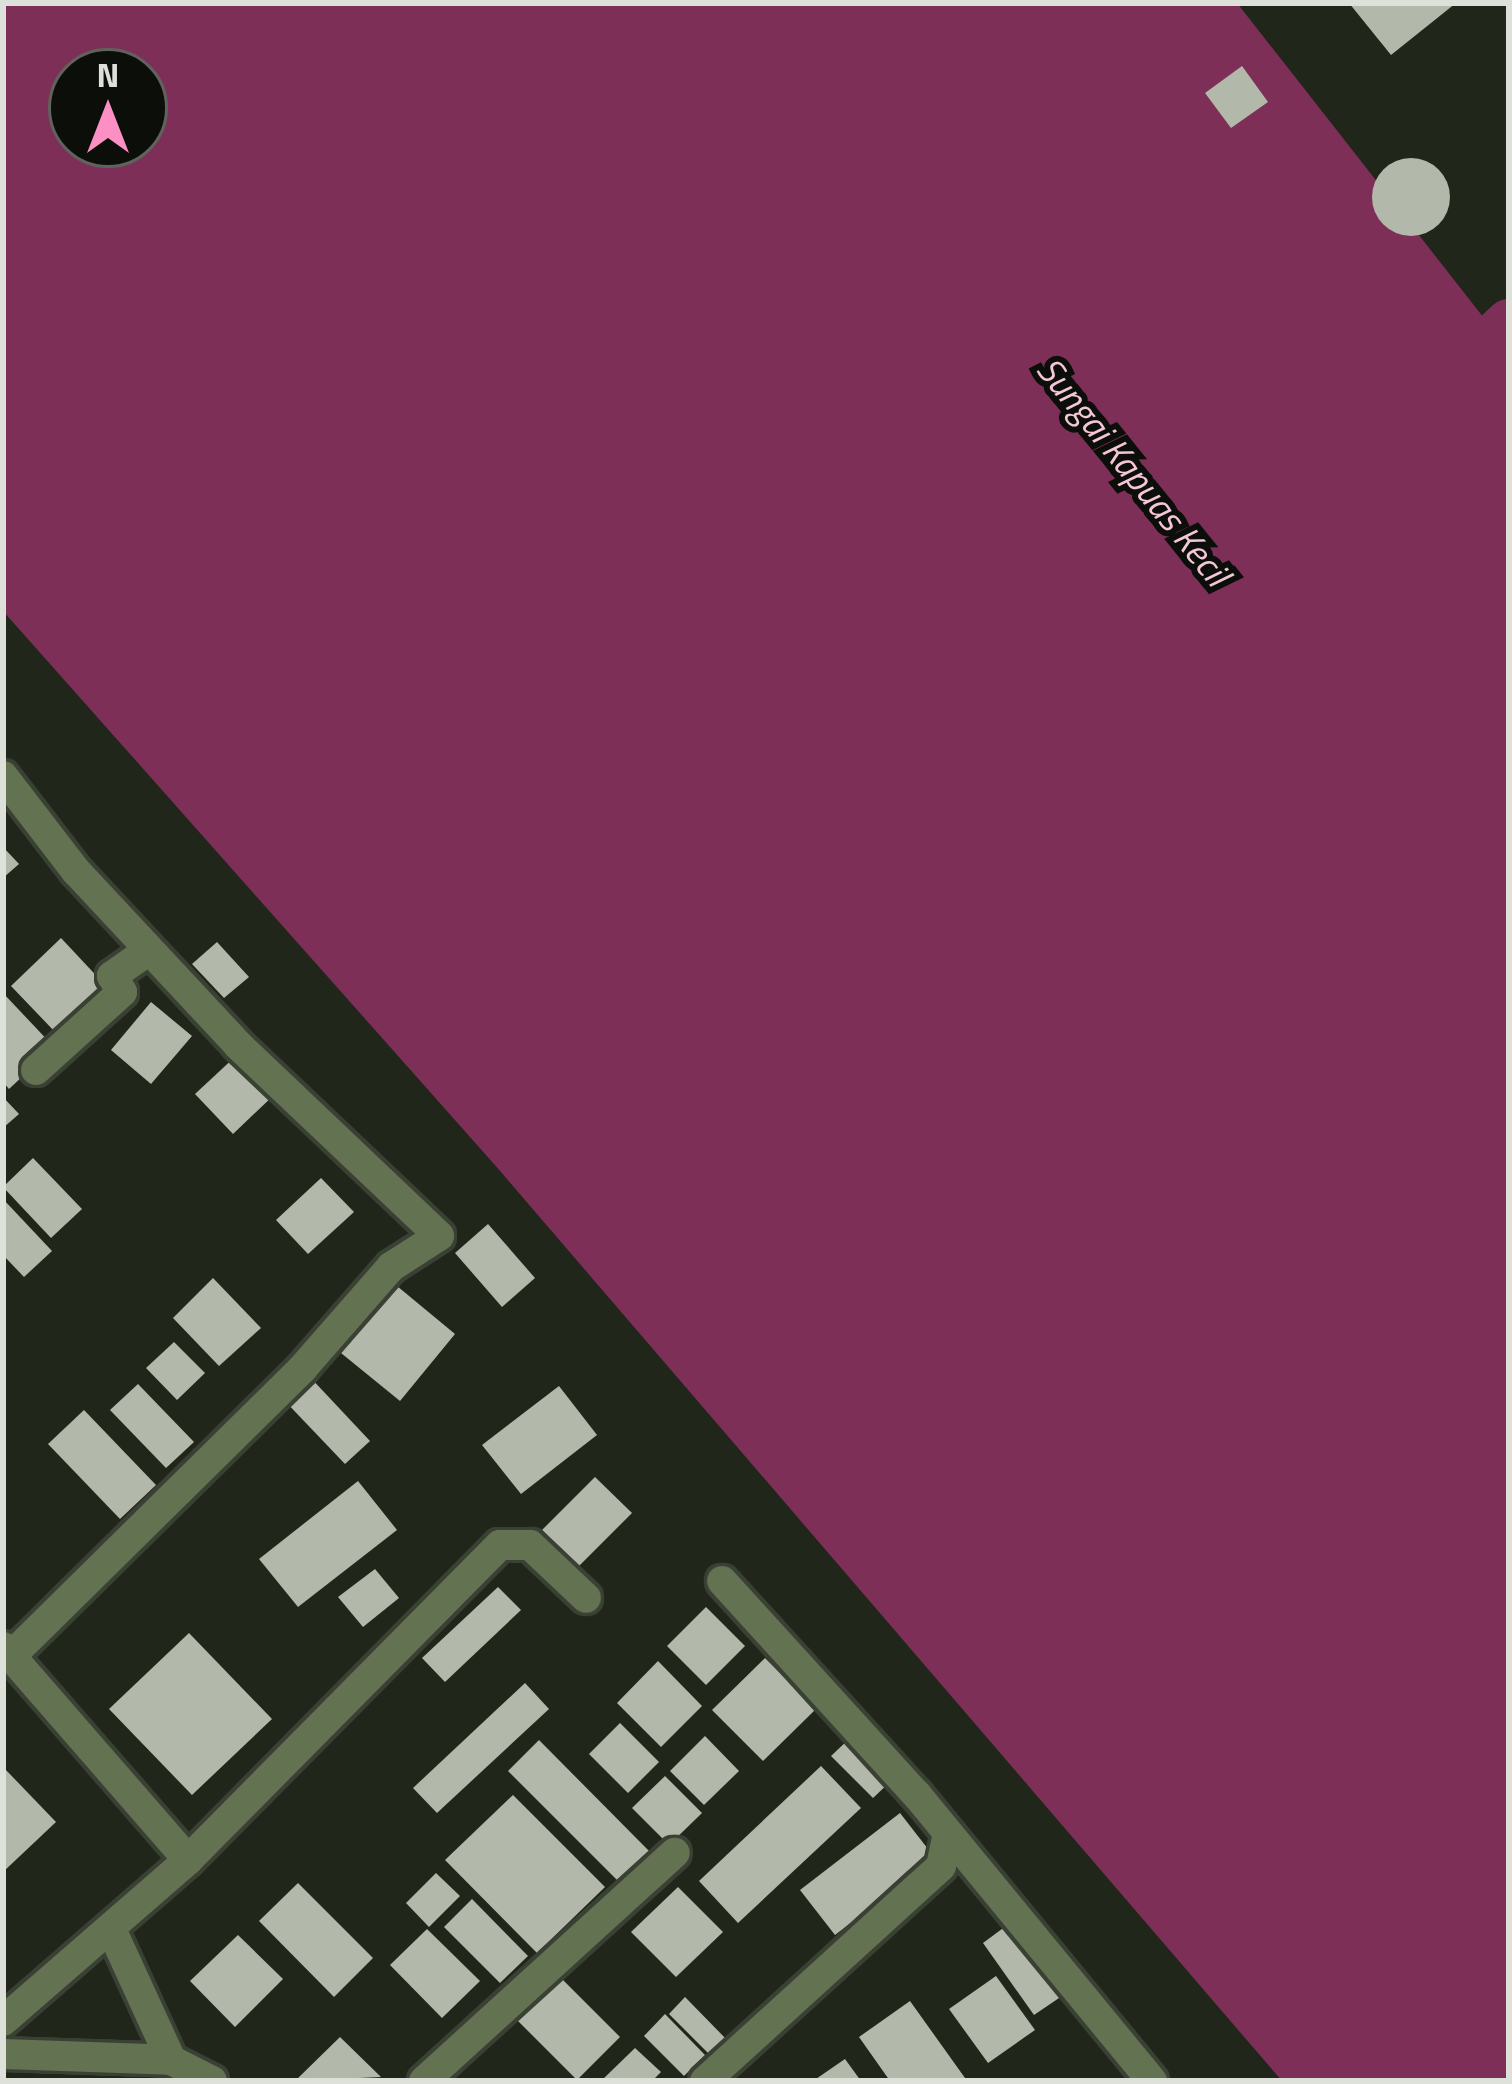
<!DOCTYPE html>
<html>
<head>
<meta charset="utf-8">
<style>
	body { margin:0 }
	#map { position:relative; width:1512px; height:2084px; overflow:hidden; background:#20261a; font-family:"Titillium Web",sans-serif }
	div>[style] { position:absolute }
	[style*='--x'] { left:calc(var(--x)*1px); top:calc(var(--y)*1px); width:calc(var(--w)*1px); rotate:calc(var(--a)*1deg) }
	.water>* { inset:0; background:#7e2f58 }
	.canal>* { height:48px; margin:-24px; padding:0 24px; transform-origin:24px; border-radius:24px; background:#7e2f58 }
	.building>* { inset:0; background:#b2b9aa }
	.round { border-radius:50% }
	.roads { filter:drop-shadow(3px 0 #3b4035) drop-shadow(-3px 0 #3b4035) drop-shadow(0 3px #3b4035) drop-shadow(0 -3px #3b4035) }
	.minor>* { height:30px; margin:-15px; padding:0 15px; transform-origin:15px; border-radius:15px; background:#637251 }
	span { translate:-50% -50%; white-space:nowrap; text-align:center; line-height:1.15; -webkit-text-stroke:12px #0b0e09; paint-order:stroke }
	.water-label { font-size:36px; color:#f5c6da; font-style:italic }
	.frame { position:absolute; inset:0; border:6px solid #dee1da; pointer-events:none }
	.north { position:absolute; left:48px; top:48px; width:120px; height:120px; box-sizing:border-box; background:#0b0e09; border:3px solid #5f625d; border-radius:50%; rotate:0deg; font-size:33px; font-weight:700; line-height:48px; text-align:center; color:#dee1da }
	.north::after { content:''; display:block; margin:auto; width:42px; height:54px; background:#fc8fc3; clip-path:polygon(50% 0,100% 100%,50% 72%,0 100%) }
</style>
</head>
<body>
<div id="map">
	<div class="water">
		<i style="clip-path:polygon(evenodd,3px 3px,1237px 3px,1509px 350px,1509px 2081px,1282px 2081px,494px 1164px,3px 611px,3px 3px,72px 72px,144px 72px,144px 144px,72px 144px,72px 72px)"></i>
	</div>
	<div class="canal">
		<i style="--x:1496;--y:335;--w:18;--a:-43"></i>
	</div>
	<div class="building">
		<i style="clip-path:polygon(1349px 3px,1456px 3px,1391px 55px)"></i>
		<i style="clip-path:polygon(1242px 66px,1268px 102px,1231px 128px,1205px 93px)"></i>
		<i class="round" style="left:1372px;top:158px;width:78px;height:78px"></i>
		<i style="clip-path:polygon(3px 847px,19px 864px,3px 878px)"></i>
		<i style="clip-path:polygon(61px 938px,106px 986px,56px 1033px,11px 986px)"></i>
		<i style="clip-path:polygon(217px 942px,249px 977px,224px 998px,192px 964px)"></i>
		<i style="clip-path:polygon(3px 993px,54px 1047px,9px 1089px,3px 1082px)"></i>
		<i style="clip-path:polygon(151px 1002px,192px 1036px,151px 1084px,111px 1050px)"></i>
		<i style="clip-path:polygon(238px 1054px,275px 1094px,233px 1134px,195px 1094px)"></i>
		<i style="clip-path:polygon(3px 1097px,19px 1114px,3px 1128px)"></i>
		<i style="clip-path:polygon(33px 1158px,82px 1209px,51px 1238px,3px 1187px)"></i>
		<i style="clip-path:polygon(321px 1178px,354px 1212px,308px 1254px,276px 1220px)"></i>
		<i style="clip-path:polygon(3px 1199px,52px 1251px,24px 1277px,3px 1255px)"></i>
		<i style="clip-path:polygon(488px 1224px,535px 1278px,502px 1307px,455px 1253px)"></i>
		<i style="clip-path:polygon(213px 1278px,261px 1328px,219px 1366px,173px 1318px)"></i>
		<i style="clip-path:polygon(397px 1286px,455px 1334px,400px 1401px,341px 1353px)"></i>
		<i style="clip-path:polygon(174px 1342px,205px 1373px,177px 1400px,146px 1368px)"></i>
		<i style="clip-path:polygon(308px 1375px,370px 1441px,345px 1464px,283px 1399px)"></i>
		<i style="clip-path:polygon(138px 1384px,194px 1442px,166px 1468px,110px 1410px)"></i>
		<i style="clip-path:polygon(559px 1386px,597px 1435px,521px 1494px,482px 1445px)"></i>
		<i style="clip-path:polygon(84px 1410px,156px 1485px,120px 1519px,48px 1444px)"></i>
		<i style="clip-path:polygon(595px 1477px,632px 1513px,579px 1566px,542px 1530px)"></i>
		<i style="clip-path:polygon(358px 1481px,397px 1530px,298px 1607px,259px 1559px)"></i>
		<i style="clip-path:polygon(375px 1569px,399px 1598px,363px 1627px,338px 1597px)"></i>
		<i style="clip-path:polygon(498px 1587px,521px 1610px,445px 1682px,422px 1658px)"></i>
		<i style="clip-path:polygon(706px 1607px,745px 1646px,706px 1685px,667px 1646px)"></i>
		<i style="clip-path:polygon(189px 1633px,272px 1719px,192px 1795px,109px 1709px)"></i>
		<i style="clip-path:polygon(765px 1658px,816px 1709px,763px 1761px,712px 1710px)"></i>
		<i style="clip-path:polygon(658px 1661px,702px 1706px,661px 1747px,617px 1703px)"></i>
		<i style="clip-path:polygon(525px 1683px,549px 1709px,437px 1813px,413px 1788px)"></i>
		<i style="clip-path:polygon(620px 1723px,659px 1762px,628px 1793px,589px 1754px)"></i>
		<i style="clip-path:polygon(705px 1736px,739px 1771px,704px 1805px,670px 1771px)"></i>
		<i style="clip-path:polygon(850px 1738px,892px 1780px,873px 1798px,831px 1756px)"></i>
		<i style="clip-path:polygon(539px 1740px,654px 1856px,623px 1886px,508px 1771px)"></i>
		<i style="clip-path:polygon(821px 1766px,861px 1808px,738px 1923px,699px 1881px)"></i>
		<i style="clip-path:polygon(5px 1769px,56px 1822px,3px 1872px,3px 1771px)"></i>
		<i style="clip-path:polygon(665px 1776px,702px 1813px,669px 1845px,632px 1808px)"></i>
		<i style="clip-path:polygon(513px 1795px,605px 1887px,537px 1953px,445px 1860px)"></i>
		<i style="clip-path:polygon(900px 1813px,935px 1858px,835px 1935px,800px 1890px)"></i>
		<i style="clip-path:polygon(436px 1873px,460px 1896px,429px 1927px,406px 1903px)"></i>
		<i style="clip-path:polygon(298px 1883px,373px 1958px,334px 1997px,259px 1921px)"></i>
		<i style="clip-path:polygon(678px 1887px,723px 1932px,676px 1977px,631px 1932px)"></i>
		<i style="clip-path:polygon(472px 1899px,528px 1956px,500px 1983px,444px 1927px)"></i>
		<i style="clip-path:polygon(1010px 1923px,1062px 1996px,1034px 2015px,983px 1943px)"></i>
		<i style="clip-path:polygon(427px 1929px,480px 1981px,442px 2018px,390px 1965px)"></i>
		<i style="clip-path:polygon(238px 1935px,283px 1979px,235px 2027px,190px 1981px)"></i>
		<i style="clip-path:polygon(556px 1973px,620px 2037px,577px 2080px,513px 2016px)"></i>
		<i style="clip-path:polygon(996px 1976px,1035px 2030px,988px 2063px,949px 2009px)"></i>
		<i style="clip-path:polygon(685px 1997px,728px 2041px,712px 2057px,669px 2014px)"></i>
		<i style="clip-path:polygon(910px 2001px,965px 2078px,962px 2081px,890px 2081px,859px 2037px)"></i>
		<i style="clip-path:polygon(665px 2014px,705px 2055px,684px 2076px,644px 2036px)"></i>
		<i style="clip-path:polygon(340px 2037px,381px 2077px,295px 2081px)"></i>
		<i style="clip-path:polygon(635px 2048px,661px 2072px,652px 2081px,601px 2081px)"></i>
		<i style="clip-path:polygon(845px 2059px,861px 2081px,813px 2081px)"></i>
	</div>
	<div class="roads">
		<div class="minor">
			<i style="--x:3;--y:776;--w:120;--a:52.5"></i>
			<i style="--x:76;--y:871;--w:238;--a:47"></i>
			<i style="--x:238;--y:1045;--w:277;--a:43.5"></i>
			<i style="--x:439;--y:1236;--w:57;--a:147.1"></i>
			<i style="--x:391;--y:1267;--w:135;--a:131.1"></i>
			<i style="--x:302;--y:1369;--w:409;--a:135.4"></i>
			<i style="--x:36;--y:1070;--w:116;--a:-42.2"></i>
			<i style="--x:122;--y:992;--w:19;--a:-122"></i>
			<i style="--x:112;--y:976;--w:45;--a:-35.1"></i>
			<i style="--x:722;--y:1581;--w:290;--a:47.7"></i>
			<i style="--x:917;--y:1795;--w:370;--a:50.6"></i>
			<i style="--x:3;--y:1647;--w:282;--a:49"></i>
			<i style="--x:112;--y:1931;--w:142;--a:65.4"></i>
			<i style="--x:3;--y:2021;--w:245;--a:-41"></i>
			<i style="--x:188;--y:1860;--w:443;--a:-45.3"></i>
			<i style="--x:500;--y:1545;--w:30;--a:0"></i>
			<i style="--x:530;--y:1545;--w:77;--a:43.4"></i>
			<i style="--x:3;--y:2054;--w:168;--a:2"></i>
			<i style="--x:171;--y:2060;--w:46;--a:27.1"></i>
			<i style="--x:424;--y:2081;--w:339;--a:-42.3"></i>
			<i style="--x:705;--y:2081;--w:319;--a:-42.3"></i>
			<i style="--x:941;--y:1866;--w:33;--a:-78"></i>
		</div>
	</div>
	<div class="water-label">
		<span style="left:1134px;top:471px;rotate:51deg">Sungai Kapuas Kecil</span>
	</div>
	<div class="frame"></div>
	<div class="north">N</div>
</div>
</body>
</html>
